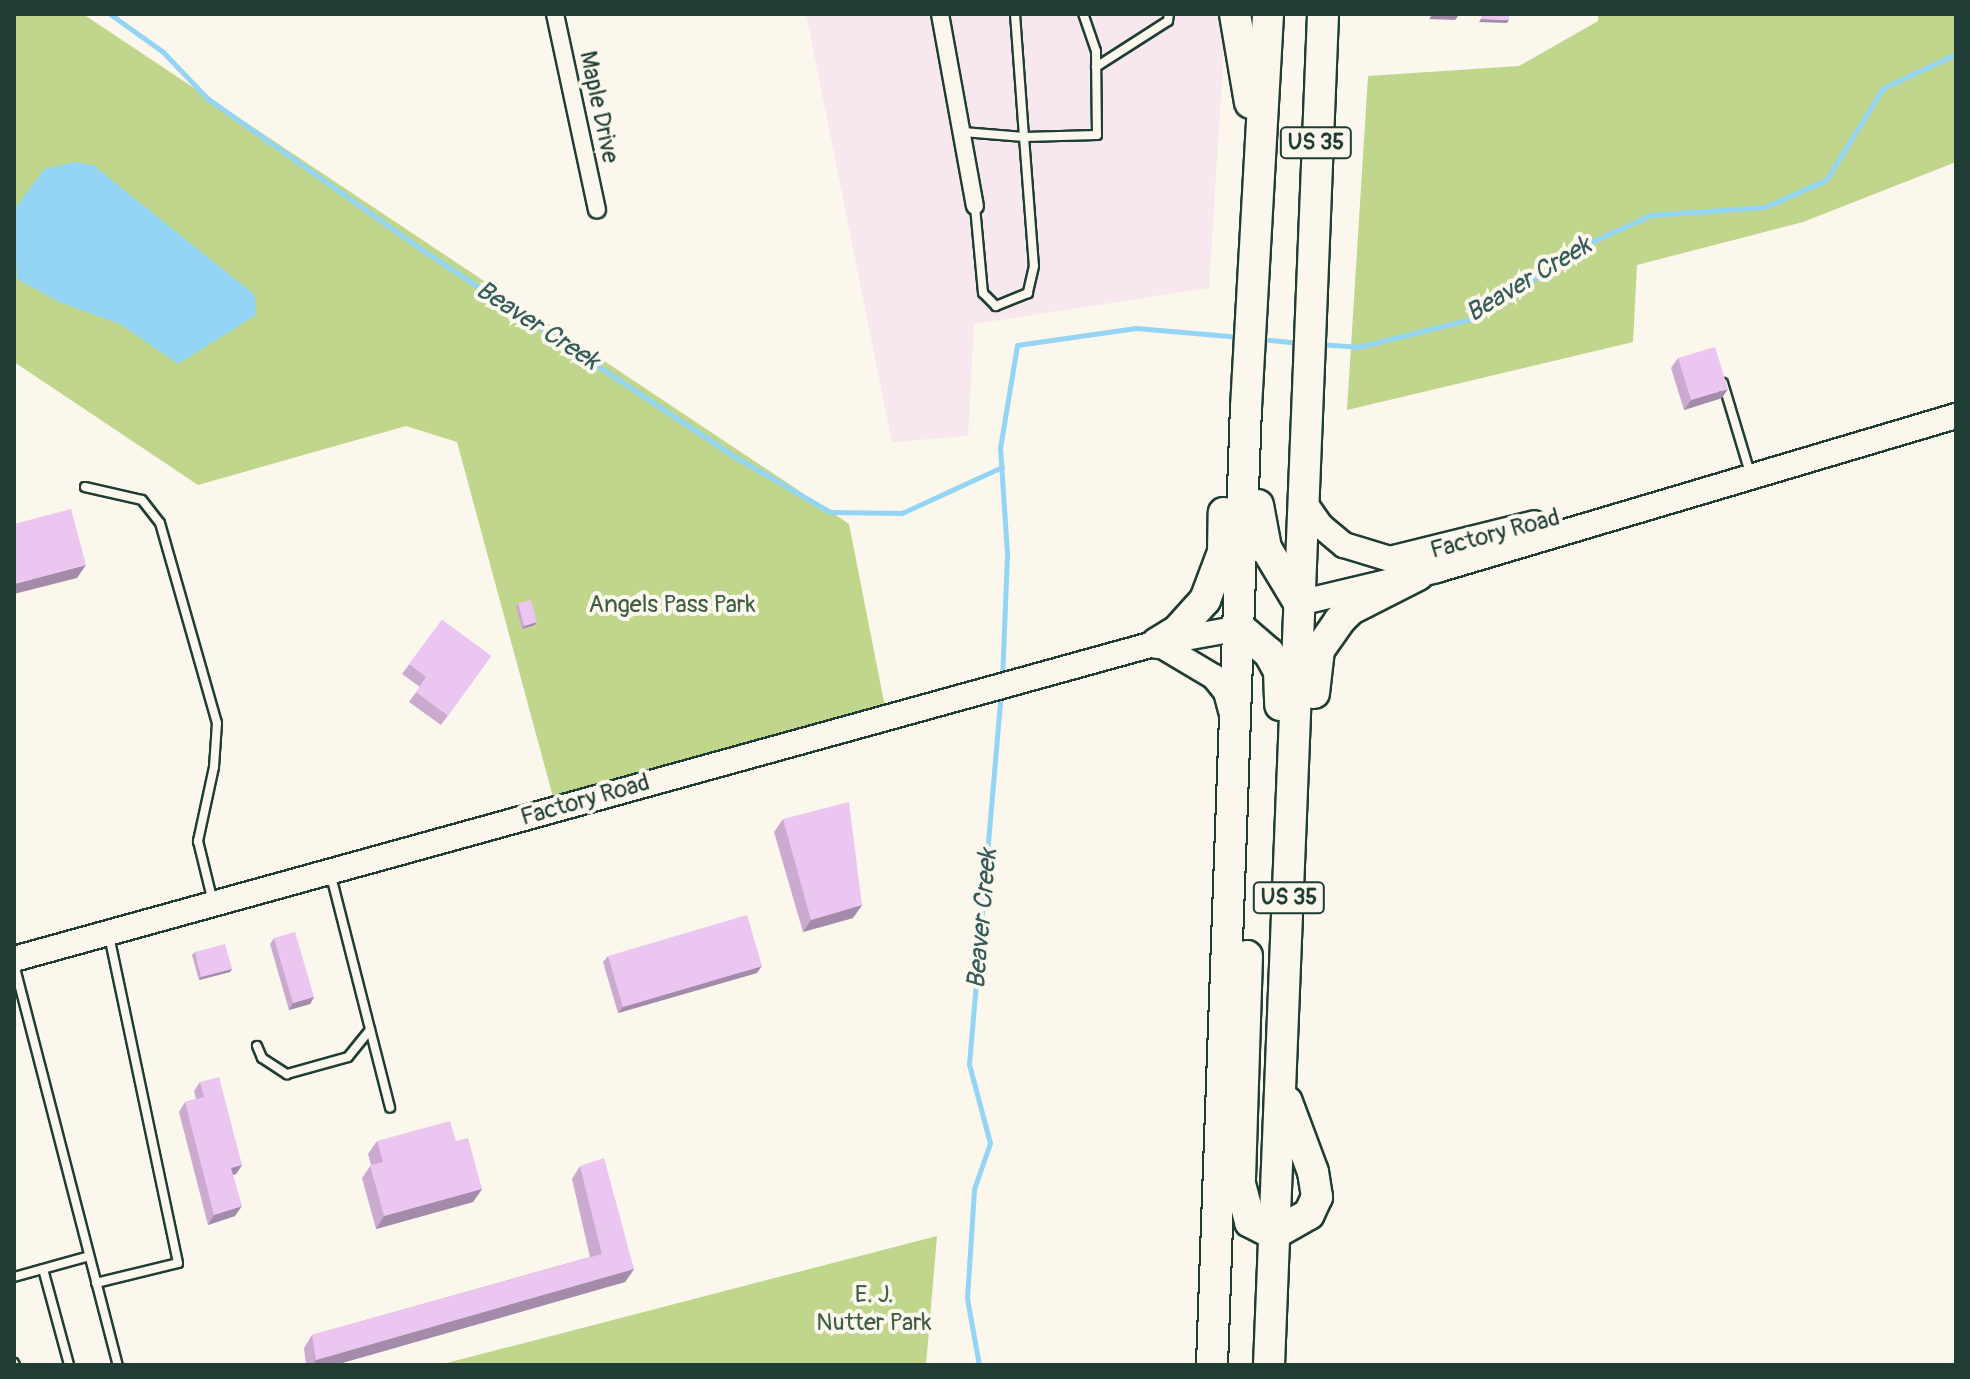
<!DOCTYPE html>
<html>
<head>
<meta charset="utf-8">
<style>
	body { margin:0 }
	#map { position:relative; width:1970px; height:1379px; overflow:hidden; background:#fbf7ec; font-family:Pangolin,sans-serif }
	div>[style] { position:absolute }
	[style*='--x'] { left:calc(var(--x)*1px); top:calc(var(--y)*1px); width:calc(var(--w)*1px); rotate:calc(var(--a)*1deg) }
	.built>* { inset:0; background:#f6e8ee }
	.green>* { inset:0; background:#c0d68c }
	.water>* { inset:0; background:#94d5f6 }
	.stream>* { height:5px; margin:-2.5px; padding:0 2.5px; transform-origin:2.5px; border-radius:2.5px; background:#94d5f6 }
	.roads { filter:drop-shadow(2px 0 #1f3d34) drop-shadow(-2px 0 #1f3d34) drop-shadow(0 2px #1f3d34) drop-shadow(0 -2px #1f3d34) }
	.lane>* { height:8px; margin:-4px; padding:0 4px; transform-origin:4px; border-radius:4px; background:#fbf7ec }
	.street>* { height:16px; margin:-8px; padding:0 8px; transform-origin:8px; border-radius:8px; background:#fbf7ec }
	.secondary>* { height:24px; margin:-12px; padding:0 12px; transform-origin:12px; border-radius:12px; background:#fbf7ec }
	.highway>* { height:30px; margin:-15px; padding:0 15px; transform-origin:15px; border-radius:15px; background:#fbf7ec }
	.wall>* { inset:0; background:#caaacf }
	.shaded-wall>* { inset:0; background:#a48ba9 }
	.building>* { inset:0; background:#ebc6f1 }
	span { translate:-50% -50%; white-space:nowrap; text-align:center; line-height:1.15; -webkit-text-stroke:8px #fbf7ec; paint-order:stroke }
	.shield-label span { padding:2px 6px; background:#fbf7ec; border:2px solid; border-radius:6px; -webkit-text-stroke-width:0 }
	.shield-label { font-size:22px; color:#1f3d34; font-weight:700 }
	.street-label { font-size:24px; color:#1f3d34 }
	.park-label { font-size:24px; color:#3f5c46 }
	.water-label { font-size:26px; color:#365b5b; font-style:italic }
	.frame { position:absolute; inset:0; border:16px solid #1f3d34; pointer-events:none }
</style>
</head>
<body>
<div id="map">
	<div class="built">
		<i style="clip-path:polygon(806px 14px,1226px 14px,1209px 288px,974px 324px,968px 436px,892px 442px)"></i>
	</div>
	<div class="green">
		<i style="clip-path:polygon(14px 14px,83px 14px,849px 524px,887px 717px,556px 808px,457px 442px,406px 426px,198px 485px,14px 362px)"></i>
		<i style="clip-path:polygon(1598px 14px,1956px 14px,1956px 162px,1803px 222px,1637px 265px,1633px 342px,1347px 410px,1368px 76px,1519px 66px,1598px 21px)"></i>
		<i style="clip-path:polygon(937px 1236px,926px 1365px,439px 1365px)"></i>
	</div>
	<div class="water">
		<i style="clip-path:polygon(75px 162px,93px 165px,255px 295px,256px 315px,178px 364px,120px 324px,59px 302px,17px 279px,14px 210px,44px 169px)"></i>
	</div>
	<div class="stream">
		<i style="--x:110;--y:14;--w:65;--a:35.6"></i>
		<i style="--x:163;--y:52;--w:64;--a:46.3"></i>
		<i style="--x:207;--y:98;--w:258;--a:35.2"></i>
		<i style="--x:418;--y:247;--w:382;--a:33.5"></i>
		<i style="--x:737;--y:458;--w:108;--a:30.1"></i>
		<i style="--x:830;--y:512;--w:72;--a:0.8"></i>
		<i style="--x:902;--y:513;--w:110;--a:-24.7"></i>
		<i style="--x:1259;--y:339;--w:42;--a:5.4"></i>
		<i style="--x:1319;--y:344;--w:39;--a:4"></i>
		<i style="--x:1358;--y:347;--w:121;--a:-13.9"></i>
		<i style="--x:1475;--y:318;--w:136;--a:-33.3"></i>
		<i style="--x:1589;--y:243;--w:68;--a:-24.3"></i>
		<i style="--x:1651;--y:215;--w:114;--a:-4"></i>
		<i style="--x:1765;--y:207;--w:67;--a:-23.9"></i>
		<i style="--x:1826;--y:180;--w:108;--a:-58.2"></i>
		<i style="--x:1883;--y:88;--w:81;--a:-25"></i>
		<i style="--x:1002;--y:680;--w:127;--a:-87.7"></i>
		<i style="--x:1007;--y:553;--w:105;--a:-93.8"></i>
		<i style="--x:1000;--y:448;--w:104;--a:-80.6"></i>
		<i style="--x:1017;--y:345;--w:120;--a:-8.1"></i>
		<i style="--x:1136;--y:328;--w:105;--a:4.9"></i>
		<i style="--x:979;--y:1365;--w:68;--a:-100.2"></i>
		<i style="--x:967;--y:1298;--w:109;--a:-86.3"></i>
		<i style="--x:974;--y:1189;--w:49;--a:-70.8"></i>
		<i style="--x:990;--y:1143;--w:82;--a:-104.9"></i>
		<i style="--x:969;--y:1064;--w:371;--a:-85.1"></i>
	</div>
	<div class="roads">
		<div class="lane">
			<i style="--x:1015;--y:14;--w:123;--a:85.8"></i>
			<i style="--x:1024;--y:137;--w:73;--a:-1.6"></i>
			<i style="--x:1097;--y:135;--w:84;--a:-90.7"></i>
			<i style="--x:1096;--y:51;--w:39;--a:-109"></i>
			<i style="--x:1096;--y:67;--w:85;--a:-32.6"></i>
			<i style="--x:1168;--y:21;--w:7;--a:-82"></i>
			<i style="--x:963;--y:132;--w:61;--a:4.7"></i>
			<i style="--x:1024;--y:137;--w:129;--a:85.6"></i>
			<i style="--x:1034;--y:266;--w:28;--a:103"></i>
			<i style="--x:1028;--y:293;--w:35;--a:158"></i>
			<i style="--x:996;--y:306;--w:18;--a:-135"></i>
			<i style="--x:983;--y:293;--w:87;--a:-95.3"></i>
			<i style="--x:1723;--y:383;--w:94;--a:73.3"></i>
			<i style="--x:85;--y:487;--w:58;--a:12.8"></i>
			<i style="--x:142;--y:500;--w:29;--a:52"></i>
			<i style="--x:160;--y:523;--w:208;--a:74.1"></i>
			<i style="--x:217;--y:723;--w:44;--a:93.9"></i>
			<i style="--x:214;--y:767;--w:76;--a:102.2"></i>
			<i style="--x:198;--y:841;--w:63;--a:76.2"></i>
			<i style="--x:331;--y:876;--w:239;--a:75.7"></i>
			<i style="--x:14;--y:964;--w:414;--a:75.5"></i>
			<i style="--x:257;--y:1046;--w:13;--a:67"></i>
			<i style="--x:262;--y:1058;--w:30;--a:33"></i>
			<i style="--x:287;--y:1074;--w:63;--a:-15.6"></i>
			<i style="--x:348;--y:1057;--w:35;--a:-51"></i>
			<i style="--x:43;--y:1269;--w:99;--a:74.8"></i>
			<i style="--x:14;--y:1277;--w:78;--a:-15.6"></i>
			<i style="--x:96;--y:1283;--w:84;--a:-13.7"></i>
			<i style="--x:178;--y:1263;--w:334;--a:-101.9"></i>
			<i style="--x:14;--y:1363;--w:2;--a:63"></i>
		</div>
		<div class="street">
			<i style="--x:555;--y:14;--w:200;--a:77.9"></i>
			<i style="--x:940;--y:14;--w:195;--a:79.7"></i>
		</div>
		<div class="secondary">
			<i style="--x:1302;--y:499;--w:33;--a:55"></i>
			<i style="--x:1321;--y:526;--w:30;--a:40"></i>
			<i style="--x:1344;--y:545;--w:48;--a:16.9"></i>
			<i style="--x:1390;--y:559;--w:149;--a:-13.9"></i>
			<i style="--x:1299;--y:603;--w:142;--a:-13.4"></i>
			<i style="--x:1437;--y:570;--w:541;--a:-16.53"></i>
			<i style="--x:1157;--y:643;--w:66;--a:30.8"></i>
			<i style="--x:1214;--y:677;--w:19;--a:51"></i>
			<i style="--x:1226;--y:692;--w:24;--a:75"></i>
			<i style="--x:14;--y:959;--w:1186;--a:-15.45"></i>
			<i style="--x:1157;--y:643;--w:84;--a:-10.2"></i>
		</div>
		<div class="highway">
			<i style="--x:1235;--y:14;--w:90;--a:80.4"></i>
			<i style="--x:1258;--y:505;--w:44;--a:79.5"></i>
			<i style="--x:1266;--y:548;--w:64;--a:59"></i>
			<i style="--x:1240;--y:628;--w:38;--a:41"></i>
			<i style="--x:1269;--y:653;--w:21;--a:61"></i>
			<i style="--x:1279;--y:671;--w:34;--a:88"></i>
			<i style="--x:1157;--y:643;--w:23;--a:-31"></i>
			<i style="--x:1177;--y:631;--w:42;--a:-47.9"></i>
			<i style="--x:1205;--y:600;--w:51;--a:-69.4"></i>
			<i style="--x:1223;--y:552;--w:39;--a:-89"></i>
			<i style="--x:1314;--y:693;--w:43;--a:-83.4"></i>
			<i style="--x:1319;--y:650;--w:35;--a:-55"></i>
			<i style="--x:1339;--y:621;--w:17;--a:-45"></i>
			<i style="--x:1351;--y:609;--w:75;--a:-26.9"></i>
			<i style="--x:1247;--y:956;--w:228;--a:91.8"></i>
			<i style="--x:1240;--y:1184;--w:39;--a:75"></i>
			<i style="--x:1250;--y:1222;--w:27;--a:27"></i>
			<i style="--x:1274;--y:1234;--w:40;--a:-29.7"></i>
			<i style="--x:1309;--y:1214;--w:19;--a:-65"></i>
			<i style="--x:1317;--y:1197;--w:25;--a:-99"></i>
			<i style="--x:1313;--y:1172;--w:75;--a:-110.4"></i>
			<i style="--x:1212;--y:1365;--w:958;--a:-87.97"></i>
			<i style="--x:1246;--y:408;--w:395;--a:-86.8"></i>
			<i style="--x:1269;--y:1365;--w:1352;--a:-87.71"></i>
		</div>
	</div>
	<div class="wall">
		<i style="clip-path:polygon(1678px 358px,1722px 398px,1684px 410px,1671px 368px)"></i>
		<i style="clip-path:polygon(518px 603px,535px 625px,522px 629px,516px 607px)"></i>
		<i style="clip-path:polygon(442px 620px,491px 656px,441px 725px,409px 702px,420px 687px,402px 674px)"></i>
		<i style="clip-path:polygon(783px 819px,862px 905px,853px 918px,803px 932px,774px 832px)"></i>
		<i style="clip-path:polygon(274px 938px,314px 997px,310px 1004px,289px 1010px,270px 944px)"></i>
		<i style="clip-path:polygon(195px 952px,232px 969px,230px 972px,199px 980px,192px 955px)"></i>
		<i style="clip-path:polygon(608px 956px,757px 973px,618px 1013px,603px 962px)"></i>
		<i style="clip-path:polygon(200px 1082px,242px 1165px,236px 1174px,233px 1175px,235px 1216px,208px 1225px,179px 1112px,185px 1102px,196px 1099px,194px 1091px)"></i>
		<i style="clip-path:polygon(377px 1141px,456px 1141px,482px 1189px,473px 1202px,376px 1229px,362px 1178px,371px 1165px,368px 1154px)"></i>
		<i style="clip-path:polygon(580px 1166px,634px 1269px,625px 1282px,335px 1365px,306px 1365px,304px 1348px,312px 1335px,590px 1257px,572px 1179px)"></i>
	</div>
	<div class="shaded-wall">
		<i style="clip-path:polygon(1433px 14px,1460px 14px,1455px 20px,1429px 19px)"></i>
		<i style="clip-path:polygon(1481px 19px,1509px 20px,1507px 23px,1479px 22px)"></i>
		<i style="clip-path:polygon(1728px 389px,1722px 398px,1684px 410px,1691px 400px)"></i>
		<i style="clip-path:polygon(86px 565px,77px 578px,14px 594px,14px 584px)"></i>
		<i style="clip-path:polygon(537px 622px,535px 625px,522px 629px,524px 626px)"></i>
		<i style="clip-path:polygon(862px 905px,853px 918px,803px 932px,811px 920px)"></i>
		<i style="clip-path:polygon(762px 966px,757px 973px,618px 1013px,623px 1007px)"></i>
		<i style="clip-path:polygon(232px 969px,230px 972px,199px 980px,201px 977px)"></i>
		<i style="clip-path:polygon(314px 997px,310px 1004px,289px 1010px,293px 1003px)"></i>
		<i style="clip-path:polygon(242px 1165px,236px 1174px,224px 1177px,231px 1168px)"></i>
		<i style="clip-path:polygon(482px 1189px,473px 1202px,376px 1229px,384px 1216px)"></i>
		<i style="clip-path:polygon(242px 1206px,235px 1216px,208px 1225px,214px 1215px)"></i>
		<i style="clip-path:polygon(634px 1269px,625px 1282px,335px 1365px,313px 1365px,316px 1360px)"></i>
	</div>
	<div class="building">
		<i style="clip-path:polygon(1482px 14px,1509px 14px,1509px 20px,1481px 19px)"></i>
		<i style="clip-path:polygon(1715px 347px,1728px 389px,1691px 400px,1678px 358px)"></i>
		<i style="clip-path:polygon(71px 509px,86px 565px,14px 584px,14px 524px)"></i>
		<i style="clip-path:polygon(531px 600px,537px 622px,524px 626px,518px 603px)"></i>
		<i style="clip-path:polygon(442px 620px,491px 656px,448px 716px,416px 692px,426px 677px,409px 664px)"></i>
		<i style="clip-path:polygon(849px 802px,862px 905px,811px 920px,783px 819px)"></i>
		<i style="clip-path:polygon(747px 915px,762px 966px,623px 1007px,608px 956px)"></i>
		<i style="clip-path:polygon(295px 932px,314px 997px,293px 1003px,274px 938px)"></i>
		<i style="clip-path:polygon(225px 944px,232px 969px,201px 977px,195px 952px)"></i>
		<i style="clip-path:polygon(219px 1077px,242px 1165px,231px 1168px,242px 1206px,214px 1215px,185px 1102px,204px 1097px,200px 1082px)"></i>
		<i style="clip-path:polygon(450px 1121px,456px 1141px,468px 1138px,482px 1189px,384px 1216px,370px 1165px,383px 1162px,377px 1141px)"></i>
		<i style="clip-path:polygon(604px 1158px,634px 1269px,316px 1360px,312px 1335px,602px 1254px,580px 1166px)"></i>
	</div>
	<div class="shield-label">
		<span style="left:1316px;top:143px">US 35</span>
		<span style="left:1289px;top:898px">US 35</span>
	</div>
	<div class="street-label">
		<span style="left:599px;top:107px;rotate:78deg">Maple Drive</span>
		<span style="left:1495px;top:534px;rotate:-15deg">Factory Road</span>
		<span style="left:585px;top:800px;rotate:-16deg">Factory Road</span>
	</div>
	<div class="park-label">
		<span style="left:672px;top:605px">Angels Pass Park</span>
		<span style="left:874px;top:1309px">E. J.<br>Nutter Park</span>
	</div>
	<div class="water-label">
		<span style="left:1529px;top:280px;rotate:-31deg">Beaver Creek</span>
		<span style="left:537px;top:326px;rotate:33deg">Beaver Creek</span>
		<span style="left:983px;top:919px;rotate:-85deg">Beaver Creek</span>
	</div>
	<div class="frame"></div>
</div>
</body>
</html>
